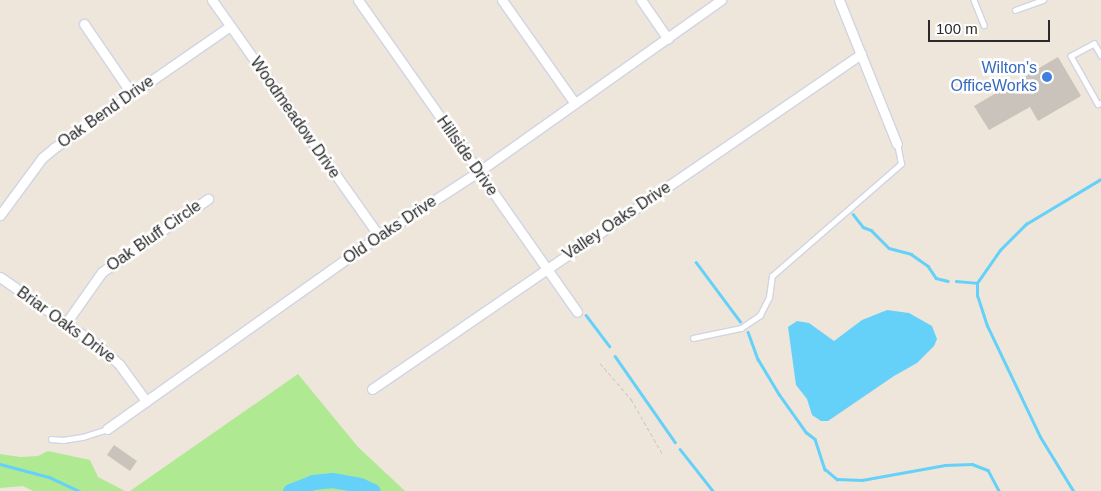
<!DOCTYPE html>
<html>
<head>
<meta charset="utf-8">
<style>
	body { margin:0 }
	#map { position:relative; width:1101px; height:491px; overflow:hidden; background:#eee6db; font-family:Arial,sans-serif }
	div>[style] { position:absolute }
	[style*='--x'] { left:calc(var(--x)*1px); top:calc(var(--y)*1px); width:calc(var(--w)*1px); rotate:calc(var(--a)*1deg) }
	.green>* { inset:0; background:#afe992 }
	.water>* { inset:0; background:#65d1f9 }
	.stream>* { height:2.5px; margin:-1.25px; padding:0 1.25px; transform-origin:1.25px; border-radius:1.25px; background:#65d1f9 }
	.river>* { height:15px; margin:-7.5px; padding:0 7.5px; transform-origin:7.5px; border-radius:7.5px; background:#65d1f9 }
	.building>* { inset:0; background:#c9c3bb }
	.path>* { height:1px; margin-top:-0.5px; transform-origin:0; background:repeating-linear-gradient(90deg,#c8c8c8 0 4px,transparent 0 6.5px) }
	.roads { filter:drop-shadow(1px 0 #d0d4e4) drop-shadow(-1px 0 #d0d4e4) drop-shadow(0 1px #d0d4e4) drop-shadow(0 -1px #d0d4e4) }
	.service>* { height:4.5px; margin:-2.25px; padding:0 2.25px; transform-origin:2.25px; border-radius:2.25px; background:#fff }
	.minor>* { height:9px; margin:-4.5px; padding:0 4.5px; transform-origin:4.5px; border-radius:4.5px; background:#fff }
	.dots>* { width:14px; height:14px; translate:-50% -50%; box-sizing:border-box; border:2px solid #fff; border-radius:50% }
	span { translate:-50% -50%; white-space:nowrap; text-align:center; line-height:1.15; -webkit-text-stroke:5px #fff; paint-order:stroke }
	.shop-label { font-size:16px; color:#366cbe }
	.right { translate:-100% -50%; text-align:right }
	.street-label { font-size:16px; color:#2a2a2a }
	.scale { position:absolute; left:928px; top:20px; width:122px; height:22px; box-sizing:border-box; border:2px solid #2a2a2a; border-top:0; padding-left:6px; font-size:15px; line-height:18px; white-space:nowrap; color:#2a2a2a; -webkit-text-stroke:4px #fff; paint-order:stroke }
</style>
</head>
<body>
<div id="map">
	<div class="green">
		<i style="clip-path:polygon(298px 374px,358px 447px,405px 491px,130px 491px)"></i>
		<i style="clip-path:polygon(48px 451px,90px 460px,98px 477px,125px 491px,33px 491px,23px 486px,0 488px,0 454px,20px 457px,38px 456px)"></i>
	</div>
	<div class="water">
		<i style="clip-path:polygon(887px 310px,909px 313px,932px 326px,937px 339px,934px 346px,917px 363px,894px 376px,828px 421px,821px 421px,812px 415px,807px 399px,796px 385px,788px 327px,797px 321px,809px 323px,834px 341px,862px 320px)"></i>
	</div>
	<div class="stream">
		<i style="--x:853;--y:214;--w:16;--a:52"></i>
		<i style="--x:863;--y:227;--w:9;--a:21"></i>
		<i style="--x:871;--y:230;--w:25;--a:45"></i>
		<i style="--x:889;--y:248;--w:23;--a:15"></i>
		<i style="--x:911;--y:254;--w:21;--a:35"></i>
		<i style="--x:928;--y:266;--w:14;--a:56"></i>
		<i style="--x:936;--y:278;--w:12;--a:14"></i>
		<i style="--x:696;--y:262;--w:74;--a:53.3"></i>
		<i style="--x:956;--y:281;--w:21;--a:5"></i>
		<i style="--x:586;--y:315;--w:39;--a:53"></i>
		<i style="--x:748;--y:332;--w:29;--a:70"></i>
		<i style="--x:758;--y:359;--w:41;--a:59"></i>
		<i style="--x:779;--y:394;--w:47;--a:54.6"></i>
		<i style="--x:806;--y:432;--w:11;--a:38"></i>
		<i style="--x:815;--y:439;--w:32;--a:72"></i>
		<i style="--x:825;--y:469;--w:16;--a:40"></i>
		<i style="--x:837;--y:479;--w:25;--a:2"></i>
		<i style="--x:862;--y:480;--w:84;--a:-10.2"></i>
		<i style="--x:945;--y:465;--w:27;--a:-2"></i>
		<i style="--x:972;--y:464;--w:17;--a:21"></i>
		<i style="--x:988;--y:470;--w:24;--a:62"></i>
		<i style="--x:615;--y:356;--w:105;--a:55.1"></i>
		<i style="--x:680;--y:449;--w:53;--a:51.8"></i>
		<i style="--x:0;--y:464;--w:51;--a:14.9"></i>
		<i style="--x:49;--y:477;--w:33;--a:25"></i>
		<i style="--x:1073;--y:491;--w:63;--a:-121.4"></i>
		<i style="--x:1040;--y:437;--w:123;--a:-115.5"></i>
		<i style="--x:987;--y:326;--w:32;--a:-108"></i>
		<i style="--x:977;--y:296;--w:13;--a:-90"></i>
		<i style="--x:977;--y:283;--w:40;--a:-55.1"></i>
		<i style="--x:1000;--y:250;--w:37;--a:-45"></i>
		<i style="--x:1026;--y:224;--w:87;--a:-31"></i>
	</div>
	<div class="river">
		<i style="--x:290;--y:491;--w:25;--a:-21"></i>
		<i style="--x:313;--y:482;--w:19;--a:-6"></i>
		<i style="--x:332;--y:480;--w:28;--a:10"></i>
		<i style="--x:360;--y:485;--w:14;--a:25"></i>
	</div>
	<div class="building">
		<i style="clip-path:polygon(1058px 57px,1081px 96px,1038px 121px,1030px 107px,989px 130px,974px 106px)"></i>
		<i style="clip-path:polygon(114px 445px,137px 461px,130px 471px,107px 455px)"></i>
	</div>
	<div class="path">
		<i style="--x:600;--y:363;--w:48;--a:49.3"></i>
		<i style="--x:631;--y:399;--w:64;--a:60.3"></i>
	</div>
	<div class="roads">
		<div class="service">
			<i style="--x:974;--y:0;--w:27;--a:68"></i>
			<i style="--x:1015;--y:10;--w:30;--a:-20"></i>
			<i style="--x:1101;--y:56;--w:14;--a:-120"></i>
			<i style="--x:1094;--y:44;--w:26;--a:152"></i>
			<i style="--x:1071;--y:56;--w:55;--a:60.6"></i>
			<i style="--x:1098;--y:104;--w:3;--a:-18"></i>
			<i style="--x:693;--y:338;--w:49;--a:-11.8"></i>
			<i style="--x:741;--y:328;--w:23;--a:-34"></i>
			<i style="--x:760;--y:315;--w:20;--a:-63"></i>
			<i style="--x:769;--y:297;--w:21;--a:-82"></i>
			<i style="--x:772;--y:276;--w:171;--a:-41"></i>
			<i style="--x:901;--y:164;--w:20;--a:-101"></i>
			<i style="--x:51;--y:439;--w:12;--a:5"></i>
			<i style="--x:63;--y:440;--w:20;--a:-9"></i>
			<i style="--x:83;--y:437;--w:25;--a:-18"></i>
		</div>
		<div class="minor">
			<i style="--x:212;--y:0;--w:289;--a:54.7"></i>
			<i style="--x:358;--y:0;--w:381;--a:54.9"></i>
			<i style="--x:502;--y:0;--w:125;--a:54.8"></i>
			<i style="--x:641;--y:0;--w:47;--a:55.3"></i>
			<i style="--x:839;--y:0;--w:155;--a:68.1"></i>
			<i style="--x:84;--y:24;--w:85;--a:55.6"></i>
			<i style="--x:0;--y:215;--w:71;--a:-53.6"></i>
			<i style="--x:42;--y:158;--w:16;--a:-40"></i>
			<i style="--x:54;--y:148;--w:214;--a:-34.7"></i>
			<i style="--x:0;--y:277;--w:122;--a:35"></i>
			<i style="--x:100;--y:347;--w:25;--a:42"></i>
			<i style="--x:119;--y:364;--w:46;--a:53.9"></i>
			<i style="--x:66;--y:323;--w:62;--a:-54.8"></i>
			<i style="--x:102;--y:272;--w:129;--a:-34.6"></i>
			<i style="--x:372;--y:389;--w:593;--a:-34.41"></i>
			<i style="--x:107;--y:429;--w:334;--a:-35.4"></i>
			<i style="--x:379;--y:236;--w:118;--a:-32.9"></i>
			<i style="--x:478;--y:172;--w:298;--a:-35.3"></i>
		</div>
	</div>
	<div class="dots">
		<i style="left:1047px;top:77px;background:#3f7fe0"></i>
	</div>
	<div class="shop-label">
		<span class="right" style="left:1037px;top:77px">Wilton's<br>OfficeWorks</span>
	</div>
	<div class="street-label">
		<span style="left:106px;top:112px;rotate:-35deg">Oak Bend Drive</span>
		<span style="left:295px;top:118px;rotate:55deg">Woodmeadow Drive</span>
		<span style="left:467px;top:156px;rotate:55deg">Hillside Drive</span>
		<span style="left:617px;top:221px;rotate:-34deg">Valley Oaks Drive</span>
		<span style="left:390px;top:230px;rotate:-34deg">Old Oaks Drive</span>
		<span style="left:154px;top:236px;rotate:-35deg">Oak Bluff Circle</span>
		<span style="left:66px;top:325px;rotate:36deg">Briar Oaks Drive</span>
	</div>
	<div class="scale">100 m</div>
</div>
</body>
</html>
